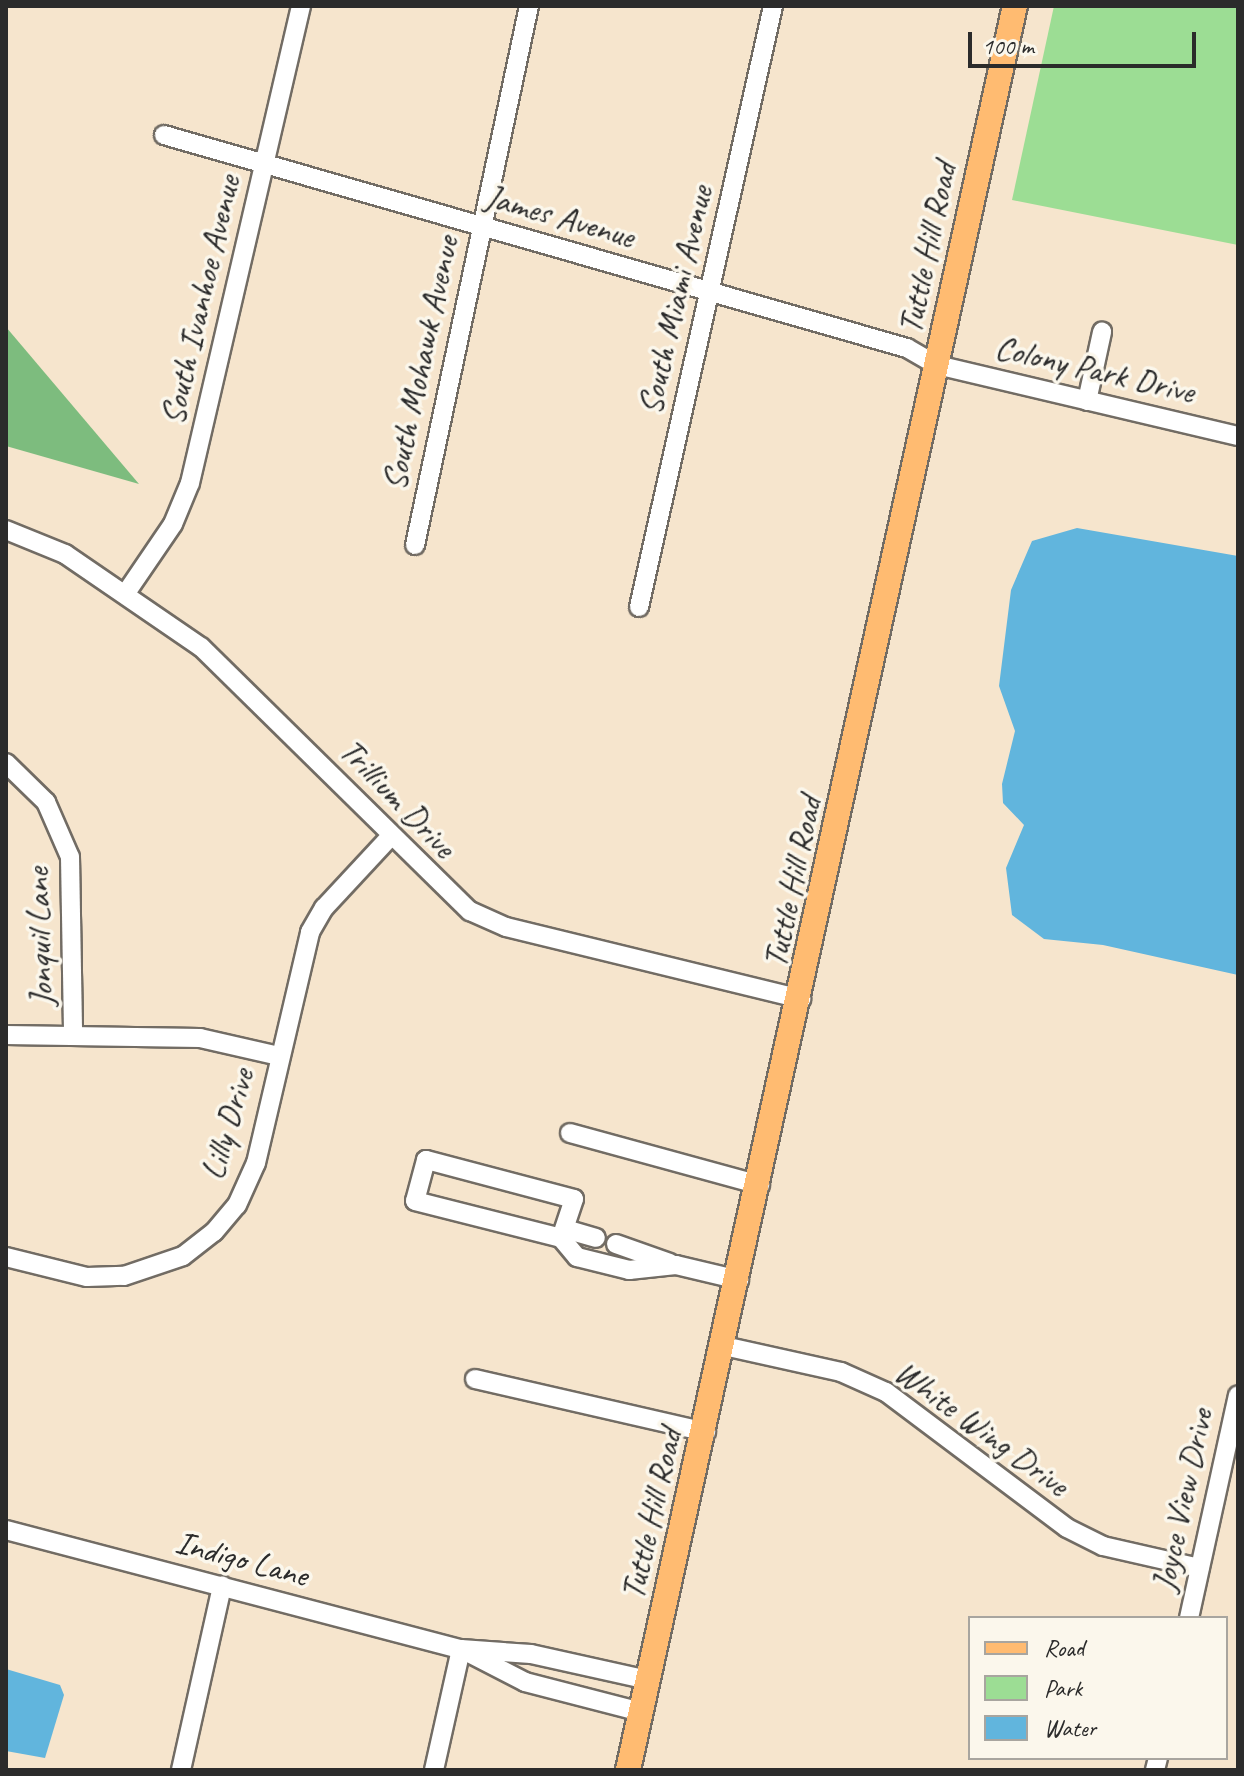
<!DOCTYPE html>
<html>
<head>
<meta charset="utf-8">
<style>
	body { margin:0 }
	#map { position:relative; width:1244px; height:1776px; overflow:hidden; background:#f6e5cd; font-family:Caveat,sans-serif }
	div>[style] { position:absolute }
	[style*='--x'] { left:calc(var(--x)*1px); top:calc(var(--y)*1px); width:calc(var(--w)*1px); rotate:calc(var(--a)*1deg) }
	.green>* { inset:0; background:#9cdd94 }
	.forest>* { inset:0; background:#7dbc7e }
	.water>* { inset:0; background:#61b5dd }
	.roads { filter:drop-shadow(2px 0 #726c64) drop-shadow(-2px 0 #726c64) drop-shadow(0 2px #726c64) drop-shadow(0 -2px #726c64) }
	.minor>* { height:18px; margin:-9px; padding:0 9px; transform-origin:9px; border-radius:9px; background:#fff }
	.major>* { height:24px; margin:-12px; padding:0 12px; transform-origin:12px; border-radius:12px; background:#ffbb71 }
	span { translate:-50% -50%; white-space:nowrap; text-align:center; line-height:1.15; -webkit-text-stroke:7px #fbf7ec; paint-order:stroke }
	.street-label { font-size:34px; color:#2b2b2b }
	.frame { position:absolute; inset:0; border:8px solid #2b2b2b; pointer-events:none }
	.legend { position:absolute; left:968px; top:1616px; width:260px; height:144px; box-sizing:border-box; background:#fbf7ec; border:2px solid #a8a59f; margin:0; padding:10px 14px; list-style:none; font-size:24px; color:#2b2b2b }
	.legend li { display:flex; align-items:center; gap:16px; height:40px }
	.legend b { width:40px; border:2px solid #a8a59f }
	.scale { position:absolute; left:968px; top:32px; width:228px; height:36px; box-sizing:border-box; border:4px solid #2b2b2b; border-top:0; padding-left:10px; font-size:24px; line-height:28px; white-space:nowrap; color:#2b2b2b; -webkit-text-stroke:6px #fbf7ec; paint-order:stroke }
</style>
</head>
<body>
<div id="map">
	<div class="green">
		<i style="clip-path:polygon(1054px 6px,1238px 6px,1238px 245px,1012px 200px)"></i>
	</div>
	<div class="forest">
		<i style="clip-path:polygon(6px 327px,139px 484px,6px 446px)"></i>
	</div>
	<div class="water">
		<i style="clip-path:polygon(1077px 528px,1238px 556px,1238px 975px,1103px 945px,1044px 939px,1012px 915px,1006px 868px,1024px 825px,1003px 803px,1002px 784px,1015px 731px,999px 686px,1011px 590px,1032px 541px)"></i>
		<i style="clip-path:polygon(6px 1669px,60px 1685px,64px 1695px,45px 1758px,6px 1751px)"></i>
	</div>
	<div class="roads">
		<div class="minor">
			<i style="--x:164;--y:135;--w:773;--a:16"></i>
			<i style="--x:907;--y:348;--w:34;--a:30"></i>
			<i style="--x:937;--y:365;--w:309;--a:13.3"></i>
			<i style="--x:1087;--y:401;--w:71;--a:-77.7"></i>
			<i style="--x:6;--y:530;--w:64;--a:22.1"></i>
			<i style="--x:65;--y:554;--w:165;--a:34.4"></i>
			<i style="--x:201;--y:647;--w:377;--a:44.5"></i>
			<i style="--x:470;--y:911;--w:39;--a:24"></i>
			<i style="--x:506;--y:927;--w:304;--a:13.7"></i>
			<i style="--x:415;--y:545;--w:551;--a:-78.06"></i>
			<i style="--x:126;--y:593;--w:83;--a:-55.7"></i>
			<i style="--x:173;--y:524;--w:44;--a:-67.5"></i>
			<i style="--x:190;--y:483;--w:490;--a:-76.9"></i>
			<i style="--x:639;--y:607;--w:616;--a:-77.43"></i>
			<i style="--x:6;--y:763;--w:56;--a:44.3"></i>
			<i style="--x:46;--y:802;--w:60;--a:66.4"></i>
			<i style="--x:70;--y:857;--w:178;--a:89"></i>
			<i style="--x:6;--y:1035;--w:194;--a:0.9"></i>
			<i style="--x:200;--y:1038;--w:81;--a:12.8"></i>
			<i style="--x:570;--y:1133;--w:197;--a:15.3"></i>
			<i style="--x:565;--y:1229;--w:32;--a:16"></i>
			<i style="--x:561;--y:1238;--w:41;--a:-71.6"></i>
			<i style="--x:574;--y:1199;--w:153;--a:-165.2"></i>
			<i style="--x:426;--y:1160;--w:42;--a:105"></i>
			<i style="--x:415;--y:1201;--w:151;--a:14.2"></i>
			<i style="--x:561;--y:1238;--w:25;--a:50"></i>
			<i style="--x:577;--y:1257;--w:54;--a:14"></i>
			<i style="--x:629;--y:1270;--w:47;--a:-6.1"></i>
			<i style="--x:676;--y:1265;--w:65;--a:13.4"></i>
			<i style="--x:616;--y:1244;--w:57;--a:19.4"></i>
			<i style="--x:6;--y:1257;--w:83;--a:13.9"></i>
			<i style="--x:87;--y:1277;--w:37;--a:-2"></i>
			<i style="--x:124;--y:1276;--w:62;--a:-18.7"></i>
			<i style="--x:183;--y:1256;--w:39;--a:-38"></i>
			<i style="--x:214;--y:1232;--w:35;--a:-50"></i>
			<i style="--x:237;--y:1205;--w:46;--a:-65.7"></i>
			<i style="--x:256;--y:1163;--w:237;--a:-76.8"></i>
			<i style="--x:310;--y:932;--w:28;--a:-60"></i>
			<i style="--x:324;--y:908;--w:97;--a:-47.1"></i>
			<i style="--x:724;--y:1346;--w:120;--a:12.5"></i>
			<i style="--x:841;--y:1372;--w:49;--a:24"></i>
			<i style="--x:886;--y:1392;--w:226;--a:36.9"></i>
			<i style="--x:1067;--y:1528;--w:40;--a:26.6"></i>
			<i style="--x:1103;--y:1546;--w:99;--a:12.8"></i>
			<i style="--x:475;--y:1379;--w:237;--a:12.9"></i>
			<i style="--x:6;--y:1530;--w:470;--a:14.7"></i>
			<i style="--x:461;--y:1649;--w:70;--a:4.1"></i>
			<i style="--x:531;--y:1654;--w:120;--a:12.5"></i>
			<i style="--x:1189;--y:1618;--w:228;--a:-77.6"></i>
			<i style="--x:467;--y:1652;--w:65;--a:27.3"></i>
			<i style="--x:525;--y:1682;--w:120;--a:14.5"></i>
			<i style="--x:181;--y:1770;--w:189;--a:-77.4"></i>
			<i style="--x:434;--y:1770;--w:124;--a:-77.4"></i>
			<i style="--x:1155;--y:1770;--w:12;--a:-76"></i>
		</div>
		<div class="major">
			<i style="--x:628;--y:1770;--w:1806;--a:-77.63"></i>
		</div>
	</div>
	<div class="street-label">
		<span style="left:560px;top:216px;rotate:16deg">James Avenue</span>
		<span style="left:927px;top:248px;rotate:-78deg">Tuttle Hill Road</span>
		<span style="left:200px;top:300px;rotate:-77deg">South Ivanhoe Avenue</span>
		<span style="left:675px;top:300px;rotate:-77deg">South Miami Avenue</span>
		<span style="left:420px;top:363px;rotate:-78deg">South Mohawk Avenue</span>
		<span style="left:1095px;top:369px;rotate:13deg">Colony Park Drive</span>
		<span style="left:398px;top:798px;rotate:46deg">Trillium Drive</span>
		<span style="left:792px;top:882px;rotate:-78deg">Tuttle Hill Road</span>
		<span style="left:39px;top:937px;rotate:-92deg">Jonquil Lane</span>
		<span style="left:227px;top:1124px;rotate:-74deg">Lilly Drive</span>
		<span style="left:982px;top:1428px;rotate:36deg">White Wing Drive</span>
		<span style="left:1182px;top:1500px;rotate:-78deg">Joyce View Drive</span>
		<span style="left:651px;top:1514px;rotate:-77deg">Tuttle Hill Road</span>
		<span style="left:242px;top:1558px;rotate:15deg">Indigo Lane</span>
	</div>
	<div class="frame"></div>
	<ul class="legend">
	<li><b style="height:10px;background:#ffbb71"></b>Road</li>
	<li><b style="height:22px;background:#9cdd94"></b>Park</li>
	<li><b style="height:22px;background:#61b5dd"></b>Water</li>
	</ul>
	<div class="scale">100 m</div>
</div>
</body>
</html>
